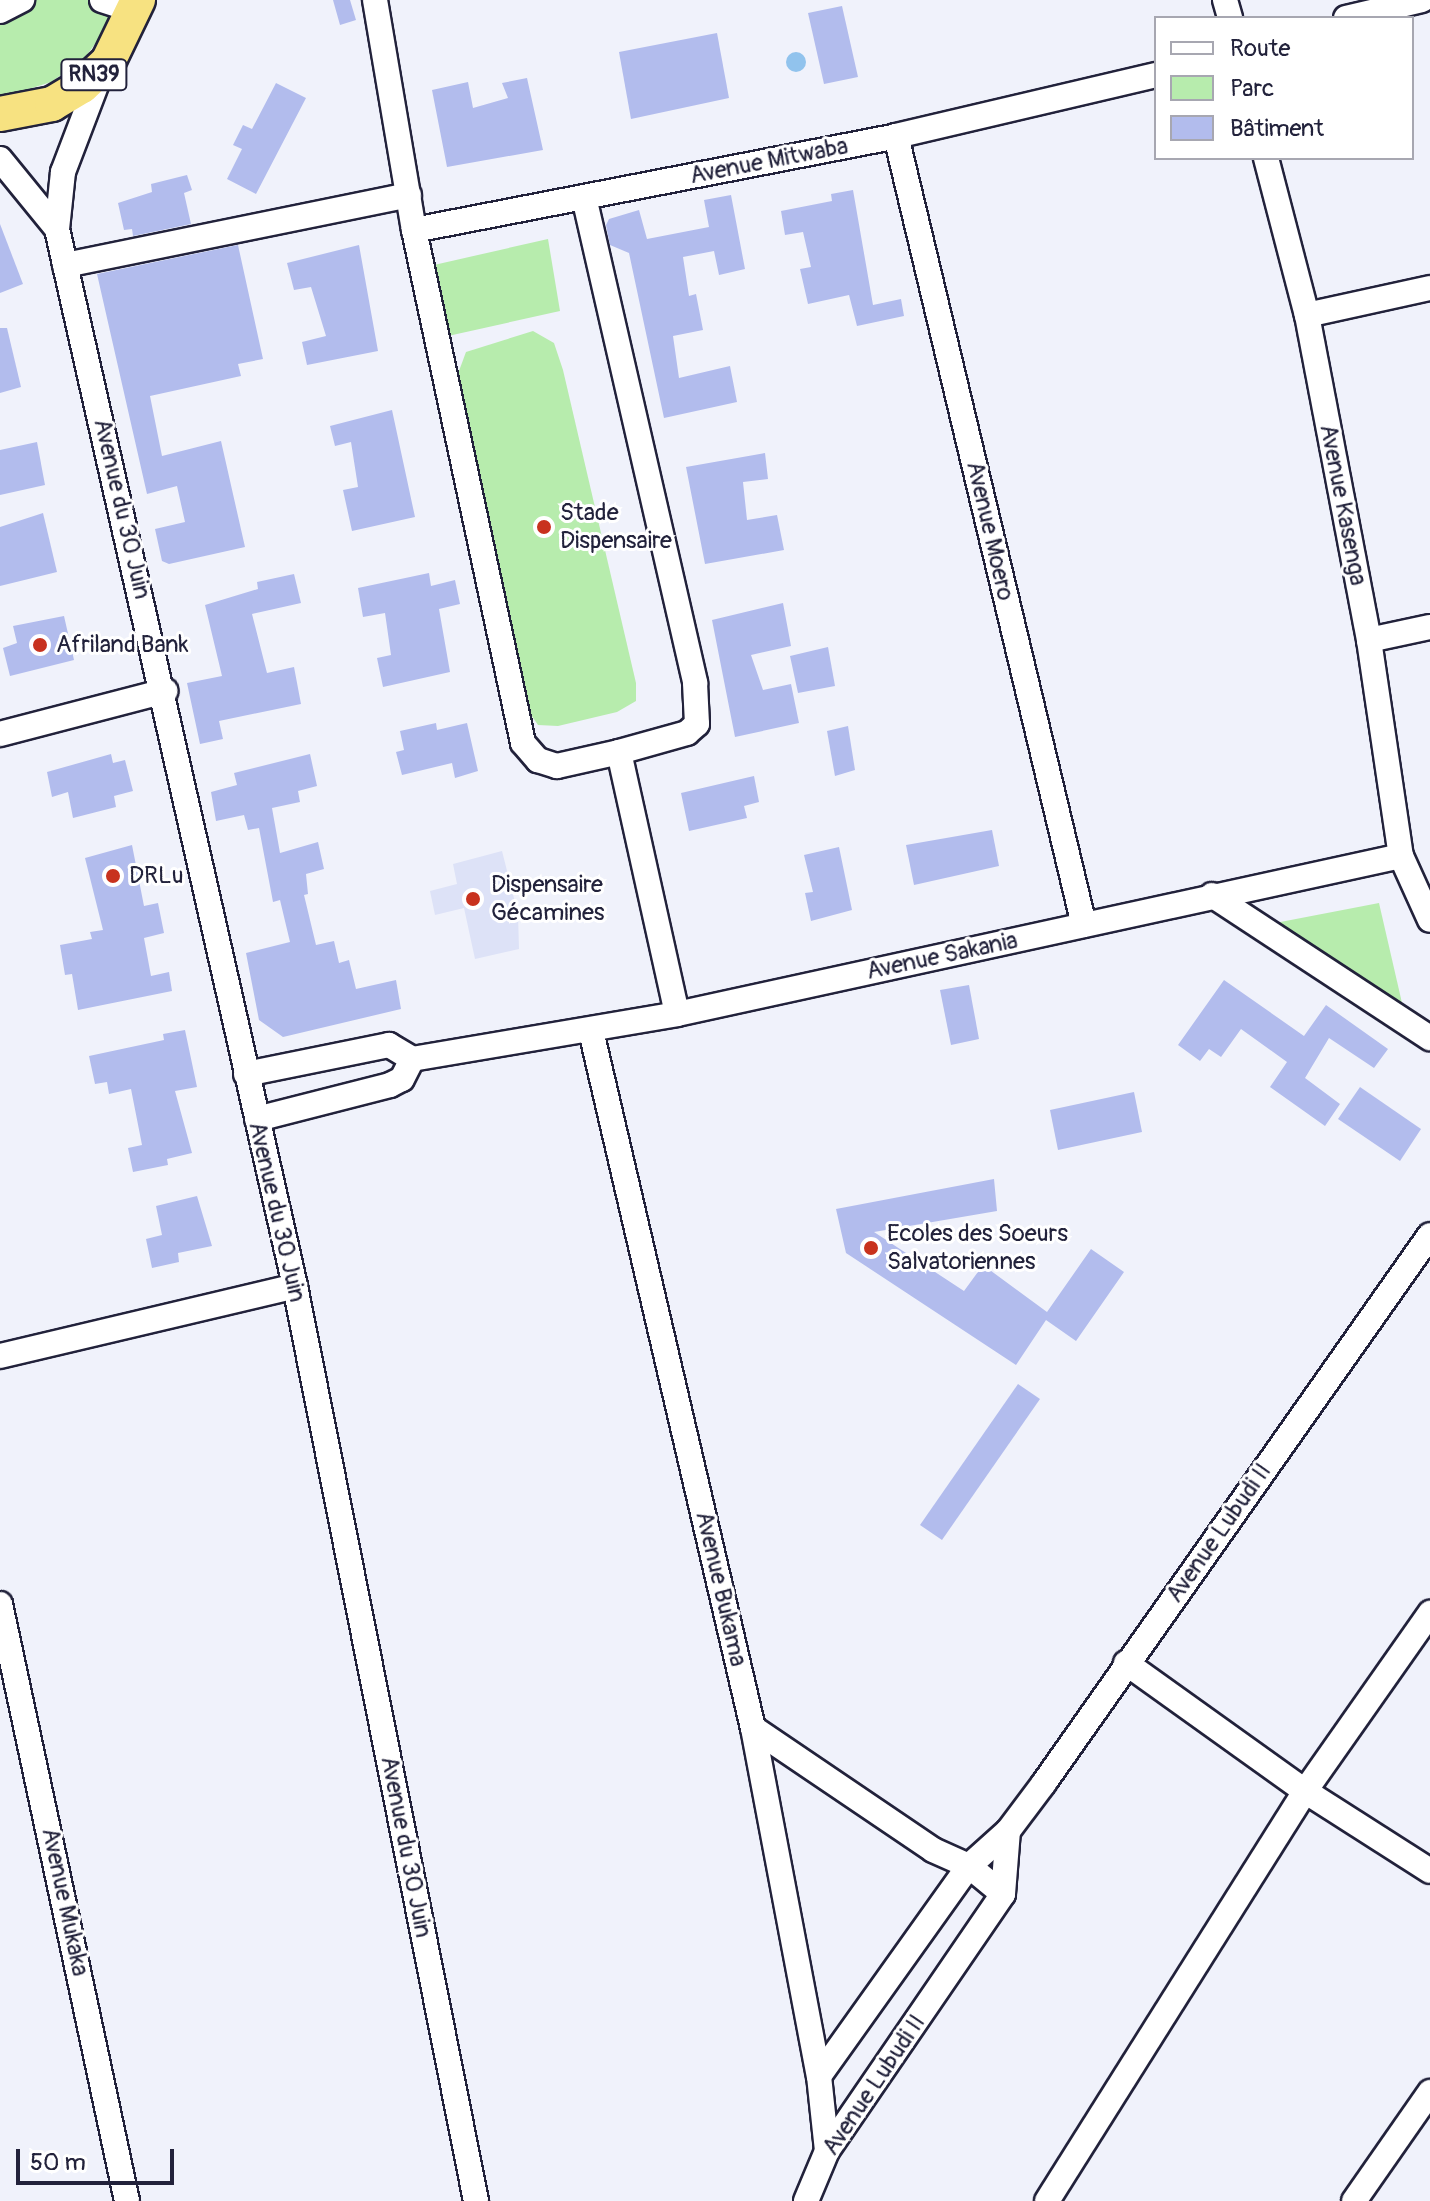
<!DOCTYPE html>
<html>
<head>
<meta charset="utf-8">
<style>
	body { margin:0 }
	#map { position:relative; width:1430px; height:2201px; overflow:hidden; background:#f0f2fb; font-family:Pangolin,sans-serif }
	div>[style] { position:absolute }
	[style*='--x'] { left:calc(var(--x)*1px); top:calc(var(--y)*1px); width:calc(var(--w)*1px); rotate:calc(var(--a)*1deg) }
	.built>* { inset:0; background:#dde2f7 }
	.green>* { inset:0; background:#b7ecad }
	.water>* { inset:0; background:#91c3ed }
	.round { border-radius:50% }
	.building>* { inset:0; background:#b2bced }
	.roads { filter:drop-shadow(2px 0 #22223b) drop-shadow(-2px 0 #22223b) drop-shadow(0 2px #22223b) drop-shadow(0 -2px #22223b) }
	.minor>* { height:24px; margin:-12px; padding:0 12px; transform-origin:12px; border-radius:12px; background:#fff }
	.highway>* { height:34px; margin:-17px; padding:0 17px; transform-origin:17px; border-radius:17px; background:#f7e281 }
	.dots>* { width:22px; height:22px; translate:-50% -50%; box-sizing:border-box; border:4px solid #fff; border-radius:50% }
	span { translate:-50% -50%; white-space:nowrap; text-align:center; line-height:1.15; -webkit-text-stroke:6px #fff; paint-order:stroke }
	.shield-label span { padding:2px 6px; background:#fff; border:2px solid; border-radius:6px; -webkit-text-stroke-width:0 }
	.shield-label { font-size:22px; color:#22223b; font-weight:700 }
	.street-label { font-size:24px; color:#22223b }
	.poi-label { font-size:24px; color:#22223b }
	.left { translate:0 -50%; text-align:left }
	.legend { position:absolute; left:1154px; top:16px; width:260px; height:144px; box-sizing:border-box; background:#fff; border:2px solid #a7a7b1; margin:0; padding:10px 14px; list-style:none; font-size:24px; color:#22223b }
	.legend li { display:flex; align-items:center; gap:16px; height:40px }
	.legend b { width:40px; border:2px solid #a7a7b1 }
	.scale { position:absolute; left:16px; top:2149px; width:158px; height:36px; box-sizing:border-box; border:4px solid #22223b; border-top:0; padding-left:10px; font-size:24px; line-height:28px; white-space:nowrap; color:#22223b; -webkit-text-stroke:6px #fff; paint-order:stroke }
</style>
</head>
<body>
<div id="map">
	<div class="built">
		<i style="clip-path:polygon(502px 851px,518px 914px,519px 949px,475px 959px,464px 908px,435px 915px,430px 891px,457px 884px,453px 864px)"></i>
	</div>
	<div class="green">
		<i style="clip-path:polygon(0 0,117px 0,108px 26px,84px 59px,51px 82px,13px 94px,0 94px)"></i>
		<i style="clip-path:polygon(548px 239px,560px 311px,448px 336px,434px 265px)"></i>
		<i style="clip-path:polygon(533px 331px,554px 343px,563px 370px,636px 683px,636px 701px,617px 712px,558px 726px,538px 725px,525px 706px,456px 379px,466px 352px)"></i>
		<i style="clip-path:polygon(1379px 903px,1405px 1016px,1270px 924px)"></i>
	</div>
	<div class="water">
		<i class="round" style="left:786px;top:52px;width:20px;height:20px"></i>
	</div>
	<div class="building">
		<i style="clip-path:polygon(333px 0,350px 0,356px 20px,340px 25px)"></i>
		<i style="clip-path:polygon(842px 6px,858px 77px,824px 84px,808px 13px)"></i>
		<i style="clip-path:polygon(717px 33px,729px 98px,631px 119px,619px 52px)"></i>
		<i style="clip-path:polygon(527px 78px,543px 150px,447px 167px,432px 90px,468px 82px,473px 108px,508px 98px,502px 83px)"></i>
		<i style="clip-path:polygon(276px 83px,306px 98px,256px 194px,227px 179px,242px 149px,233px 145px,243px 125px,252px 129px)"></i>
		<i style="clip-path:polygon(187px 175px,192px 190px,184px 193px,191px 224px,133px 236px,132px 229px,124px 230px,118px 203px,152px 192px,151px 184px)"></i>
		<i style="clip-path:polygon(853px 190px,873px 305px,901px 299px,904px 316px,857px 326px,849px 295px,808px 304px,800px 269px,811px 267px,803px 232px,785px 235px,781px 211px,832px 201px,831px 194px)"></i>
		<i style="clip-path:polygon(731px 195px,745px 269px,719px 275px,714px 251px,683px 257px,689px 296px,696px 294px,703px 330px,673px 336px,679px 378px,730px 366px,737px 402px,664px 418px,629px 253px,610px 245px,606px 225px,609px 219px,639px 210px,647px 239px,709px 227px,704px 200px)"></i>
		<i style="clip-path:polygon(0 224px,23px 284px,0 293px)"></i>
		<i style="clip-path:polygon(238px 245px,263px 359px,238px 364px,241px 376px,150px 396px,162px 456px,221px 441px,245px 547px,169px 564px,162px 561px,155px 529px,185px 522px,177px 486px,147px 494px,97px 274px)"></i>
		<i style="clip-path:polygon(359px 245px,378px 351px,307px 365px,302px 342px,326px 336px,311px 287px,294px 290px,287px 263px)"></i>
		<i style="clip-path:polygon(0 328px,7px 328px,21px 387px,0 393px)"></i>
		<i style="clip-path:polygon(392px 410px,415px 517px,352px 531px,343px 490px,358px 487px,351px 442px,335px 446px,330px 426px)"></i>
		<i style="clip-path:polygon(37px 442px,45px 485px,0 495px,0 450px)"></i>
		<i style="clip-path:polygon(765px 453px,768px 479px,743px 482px,747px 520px,777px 515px,784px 550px,705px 564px,686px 467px)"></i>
		<i style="clip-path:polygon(43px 513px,57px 572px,0 586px,0 527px)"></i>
		<i style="clip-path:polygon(429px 573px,431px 586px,455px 580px,460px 604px,439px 609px,450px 672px,383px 687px,377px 658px,391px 655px,385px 613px,363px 617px,358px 588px)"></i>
		<i style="clip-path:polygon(294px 574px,301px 603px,252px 614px,267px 673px,294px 667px,301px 704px,219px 721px,223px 739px,200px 744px,187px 683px,222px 676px,205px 605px,258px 589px,257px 582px)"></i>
		<i style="clip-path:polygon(783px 603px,791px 646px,751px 655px,763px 690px,791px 684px,799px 723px,735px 737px,712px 620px)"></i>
		<i style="clip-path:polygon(64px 616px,74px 660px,10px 676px,3px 648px,17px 643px,13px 626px)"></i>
		<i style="clip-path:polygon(828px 647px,835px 686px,798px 693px,790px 656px)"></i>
		<i style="clip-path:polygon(436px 723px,437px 730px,467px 723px,478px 771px,455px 778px,452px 763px,402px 775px,396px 752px,404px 750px,400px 731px)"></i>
		<i style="clip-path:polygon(848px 726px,855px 770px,835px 776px,827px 731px)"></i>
		<i style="clip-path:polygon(111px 754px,113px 763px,125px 760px,133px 791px,114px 796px,116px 807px,73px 818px,68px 792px,52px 797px,47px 772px)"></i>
		<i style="clip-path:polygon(310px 754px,317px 786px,298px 791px,300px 802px,272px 808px,280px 853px,318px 842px,324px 869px,306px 874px,308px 894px,304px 895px,316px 945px,334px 941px,339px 963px,349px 960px,356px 989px,396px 980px,401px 1009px,283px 1037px,259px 1020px,246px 953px,290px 942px,280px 900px,273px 902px,259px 828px,248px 830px,244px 815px,216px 821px,211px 792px,237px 785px,234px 773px)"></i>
		<i style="clip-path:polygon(754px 776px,759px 802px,744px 806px,747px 818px,689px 831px,681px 793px)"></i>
		<i style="clip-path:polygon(992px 830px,999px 866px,914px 885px,906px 845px)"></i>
		<i style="clip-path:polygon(132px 845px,144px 906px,158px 903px,164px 933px,144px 938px,151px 976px,169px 972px,172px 991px,78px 1010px,72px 974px,65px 975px,60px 945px,92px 939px,90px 932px,103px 930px,85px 858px)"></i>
		<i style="clip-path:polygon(839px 847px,852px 910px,811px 921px,805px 893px,813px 892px,804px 855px)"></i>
		<i style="clip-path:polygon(1224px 980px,1304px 1036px,1326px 1005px,1388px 1049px,1374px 1068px,1329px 1038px,1305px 1078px,1340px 1104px,1325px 1126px,1270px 1087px,1287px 1062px,1241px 1029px,1221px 1057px,1209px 1049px,1200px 1061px,1178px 1045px)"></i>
		<i style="clip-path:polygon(969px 985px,979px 1039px,951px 1045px,940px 990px)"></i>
		<i style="clip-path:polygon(185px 1030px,197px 1087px,175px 1091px,192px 1153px,167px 1159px,168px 1165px,133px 1172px,128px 1148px,142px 1145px,131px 1089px,109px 1094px,107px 1082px,95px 1084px,89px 1056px,164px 1040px,163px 1034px)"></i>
		<i style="clip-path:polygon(1360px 1087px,1421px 1129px,1400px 1161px,1338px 1119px)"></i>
		<i style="clip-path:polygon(1134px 1092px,1142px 1132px,1058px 1150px,1050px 1110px)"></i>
		<i style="clip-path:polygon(994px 1179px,997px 1211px,874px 1232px,964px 1291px,983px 1265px,1047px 1312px,1091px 1249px,1124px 1272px,1076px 1341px,1046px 1320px,1016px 1365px,846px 1253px,836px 1209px)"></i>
		<i style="clip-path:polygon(197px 1196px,212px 1246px,178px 1253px,179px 1262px,152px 1268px,146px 1239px,162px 1235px,156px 1206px)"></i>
		<i style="clip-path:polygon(1018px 1384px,1040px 1399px,942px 1540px,920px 1525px)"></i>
	</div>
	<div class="roads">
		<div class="minor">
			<i style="--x:102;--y:0;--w:36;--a:18"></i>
			<i style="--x:375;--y:0;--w:233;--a:80.4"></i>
			<i style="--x:414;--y:230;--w:524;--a:78"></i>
			<i style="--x:523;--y:743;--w:23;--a:49"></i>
			<i style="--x:538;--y:760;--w:20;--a:18"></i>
			<i style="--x:557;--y:766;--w:64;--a:-12.7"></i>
			<i style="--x:1225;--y:0;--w:19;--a:74"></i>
			<i style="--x:0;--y:11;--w:25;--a:-27"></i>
			<i style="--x:1346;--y:18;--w:78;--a:-13.3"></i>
			<i style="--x:100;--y:75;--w:104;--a:110.9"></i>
			<i style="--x:63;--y:172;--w:57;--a:96"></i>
			<i style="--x:57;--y:229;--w:1083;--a:77.31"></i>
			<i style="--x:295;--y:1286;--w:933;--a:78.81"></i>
			<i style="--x:896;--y:136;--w:811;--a:76.6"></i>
			<i style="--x:1266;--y:158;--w:162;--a:75.4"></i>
			<i style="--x:1307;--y:315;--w:331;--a:79.2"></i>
			<i style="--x:1369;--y:640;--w:218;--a:81.6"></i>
			<i style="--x:0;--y:159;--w:90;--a:50.8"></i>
			<i style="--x:584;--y:197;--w:499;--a:77.1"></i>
			<i style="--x:695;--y:683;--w:41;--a:87.2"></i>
			<i style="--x:697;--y:724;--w:13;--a:138"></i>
			<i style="--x:687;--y:733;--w:71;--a:164.4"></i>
			<i style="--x:619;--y:752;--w:268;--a:77.5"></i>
			<i style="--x:414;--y:230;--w:491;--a:-11"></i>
			<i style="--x:896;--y:136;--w:267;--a:-13.2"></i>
			<i style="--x:65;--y:265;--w:351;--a:-11.5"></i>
			<i style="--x:1307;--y:315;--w:126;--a:-12.4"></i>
			<i style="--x:1369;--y:640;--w:62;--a:-12"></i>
			<i style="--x:0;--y:734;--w:171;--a:-14.6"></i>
			<i style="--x:1212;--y:895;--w:261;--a:33.3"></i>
			<i style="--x:591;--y:1031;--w:716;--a:76.92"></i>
			<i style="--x:753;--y:1728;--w:354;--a:79.3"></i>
			<i style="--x:819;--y:2076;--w:75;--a:83.9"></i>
			<i style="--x:412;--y:1059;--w:269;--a:-9.6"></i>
			<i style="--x:677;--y:1014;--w:741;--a:-12.31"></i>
			<i style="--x:1401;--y:856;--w:70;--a:65.6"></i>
			<i style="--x:246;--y:1074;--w:146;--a:-11.5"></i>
			<i style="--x:389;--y:1045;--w:27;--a:31"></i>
			<i style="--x:257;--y:1119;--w:137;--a:-14.3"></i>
			<i style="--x:390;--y:1085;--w:13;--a:-27"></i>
			<i style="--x:402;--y:1079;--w:22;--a:-63"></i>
			<i style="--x:0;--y:1356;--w:303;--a:-13.3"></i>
			<i style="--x:0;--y:1604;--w:610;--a:77.99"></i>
			<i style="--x:1126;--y:1663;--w:220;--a:35.6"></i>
			<i style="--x:1305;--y:1791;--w:148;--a:32.6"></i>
			<i style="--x:753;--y:1728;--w:217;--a:34.1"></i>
			<i style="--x:933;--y:1850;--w:39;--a:24"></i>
			<i style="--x:969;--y:1866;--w:44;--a:39.5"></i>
			<i style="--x:1003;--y:1894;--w:63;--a:-85.5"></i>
			<i style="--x:819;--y:2076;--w:258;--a:-54.5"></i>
			<i style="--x:969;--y:1866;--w:52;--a:-41.9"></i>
			<i style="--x:1008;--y:1831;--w:60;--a:-53.1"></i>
			<i style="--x:1044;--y:1783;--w:670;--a:-54.84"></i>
			<i style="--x:806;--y:2201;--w:54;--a:-67.2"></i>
			<i style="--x:827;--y:2151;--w:311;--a:-55.6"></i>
			<i style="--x:1047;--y:2201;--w:484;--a:-57.8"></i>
			<i style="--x:1305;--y:1791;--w:218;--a:-54.9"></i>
			<i style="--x:1354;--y:2201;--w:133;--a:-55.1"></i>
		</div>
		<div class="highway">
			<i style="--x:0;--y:114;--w:53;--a:-10.9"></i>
			<i style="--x:52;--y:104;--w:35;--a:-31"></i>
			<i style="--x:82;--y:86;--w:35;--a:-43"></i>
			<i style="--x:108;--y:62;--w:69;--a:-64.2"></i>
		</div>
	</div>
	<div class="dots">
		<i style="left:544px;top:527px;background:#c8321e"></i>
		<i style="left:40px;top:645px;background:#c8321e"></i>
		<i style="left:113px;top:876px;background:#c8321e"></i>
		<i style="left:473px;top:899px;background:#c8321e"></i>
		<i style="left:871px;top:1248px;background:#c8321e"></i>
	</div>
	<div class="shield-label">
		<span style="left:94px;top:75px">RN39</span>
	</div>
	<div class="street-label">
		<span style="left:769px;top:161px;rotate:-11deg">Avenue Mitwaba</span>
		<span style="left:1343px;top:505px;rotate:79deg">Avenue Kasenga</span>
		<span style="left:122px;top:509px;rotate:77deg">Avenue du 30 Juin</span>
		<span style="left:990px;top:531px;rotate:77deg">Avenue Moero</span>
		<span style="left:942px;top:956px;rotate:-12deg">Avenue Sakania</span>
		<span style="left:277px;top:1212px;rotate:77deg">Avenue du 30 Juin</span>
		<span style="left:1219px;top:1533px;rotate:-55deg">Avenue Lubudi II</span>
		<span style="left:721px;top:1589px;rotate:77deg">Avenue Bukama</span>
		<span style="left:406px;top:1847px;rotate:79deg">Avenue du 30 Juin</span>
		<span style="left:65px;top:1902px;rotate:78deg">Avenue Mukaka</span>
		<span style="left:874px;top:2085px;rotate:-56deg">Avenue Lubudi II</span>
	</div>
	<div class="poi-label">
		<span class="left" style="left:560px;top:527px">Stade<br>Dispensaire</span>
		<span class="left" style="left:56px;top:645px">Afriland Bank</span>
		<span class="left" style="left:129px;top:876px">DRLu</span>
		<span class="left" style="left:491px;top:899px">Dispensaire<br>Gécamines</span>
		<span class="left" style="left:887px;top:1248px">Ecoles des Soeurs<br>Salvatoriennes</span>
	</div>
	<ul class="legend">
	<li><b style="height:10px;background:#fff"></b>Route</li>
	<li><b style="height:22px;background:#b7ecad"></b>Parc</li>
	<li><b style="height:22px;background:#b2bced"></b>Bâtiment</li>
	</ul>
	<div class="scale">50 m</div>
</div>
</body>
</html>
